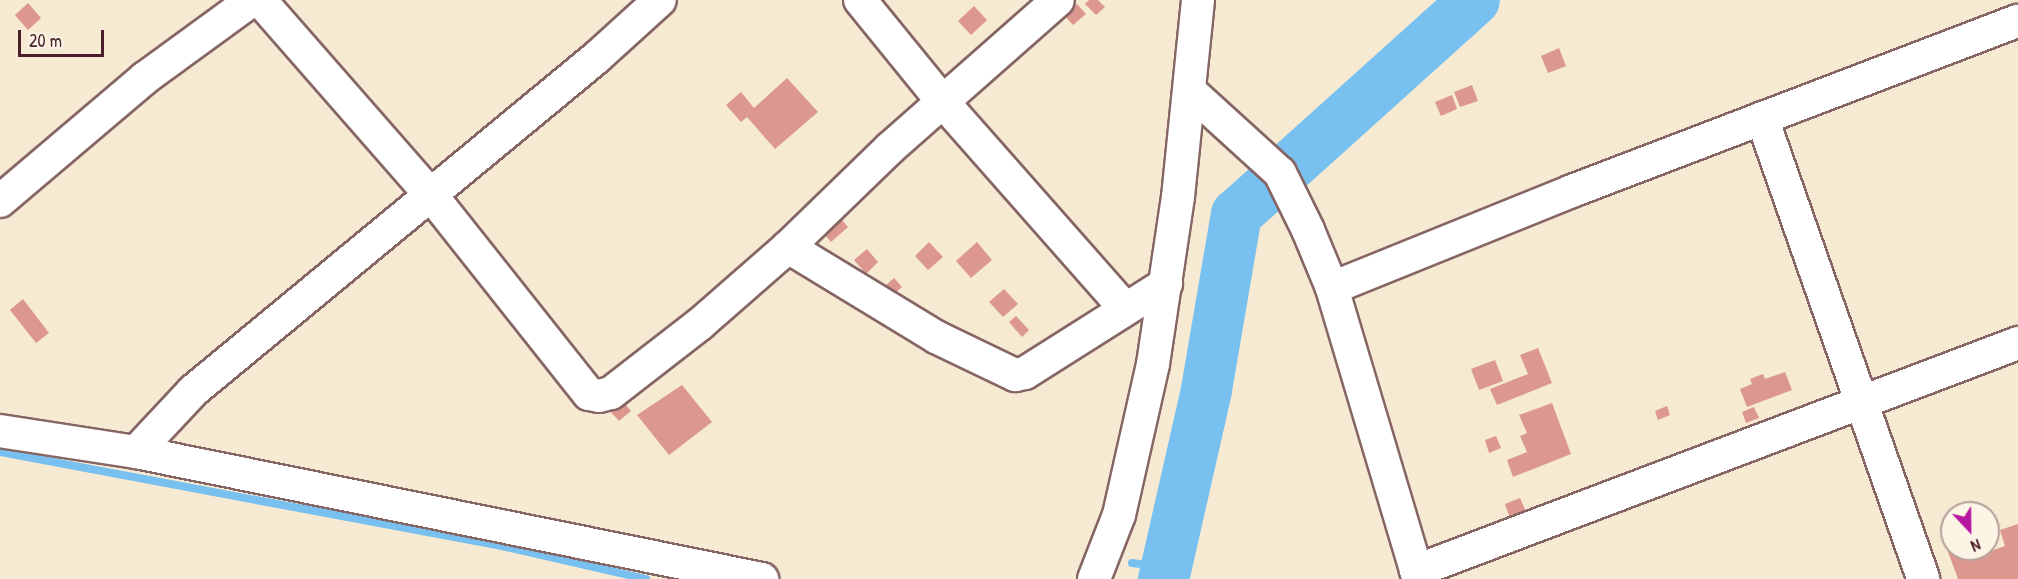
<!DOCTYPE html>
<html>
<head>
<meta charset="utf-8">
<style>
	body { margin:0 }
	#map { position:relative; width:2018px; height:579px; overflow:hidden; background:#f6ead2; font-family:"Patrick Hand",sans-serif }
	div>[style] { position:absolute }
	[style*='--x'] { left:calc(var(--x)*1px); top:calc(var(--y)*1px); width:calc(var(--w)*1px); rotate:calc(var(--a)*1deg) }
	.stream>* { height:8px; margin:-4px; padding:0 4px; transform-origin:4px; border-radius:4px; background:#77c0f0 }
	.river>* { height:51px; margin:-25.5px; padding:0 25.5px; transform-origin:25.5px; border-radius:25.5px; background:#77c0f0 }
	.building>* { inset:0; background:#dc978e }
	.roads { filter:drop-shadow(2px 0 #866665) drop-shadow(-2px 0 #866665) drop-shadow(0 2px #866665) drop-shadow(0 -2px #866665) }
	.minor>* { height:32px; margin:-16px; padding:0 16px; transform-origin:16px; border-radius:16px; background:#fff }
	span { translate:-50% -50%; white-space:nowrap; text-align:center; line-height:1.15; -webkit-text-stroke:4.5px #fcf5e5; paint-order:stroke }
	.north { position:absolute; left:1940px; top:501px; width:60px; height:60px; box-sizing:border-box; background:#fcf5e5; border:2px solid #b59f9b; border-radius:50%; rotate:158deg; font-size:16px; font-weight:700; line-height:24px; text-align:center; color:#4a1f2b }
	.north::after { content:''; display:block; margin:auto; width:21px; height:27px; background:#b5179e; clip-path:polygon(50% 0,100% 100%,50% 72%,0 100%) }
	.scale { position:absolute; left:18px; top:30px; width:86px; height:27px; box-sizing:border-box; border:3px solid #4a1f2b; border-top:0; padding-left:8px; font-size:18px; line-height:21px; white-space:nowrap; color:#4a1f2b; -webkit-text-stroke:4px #fcf5e5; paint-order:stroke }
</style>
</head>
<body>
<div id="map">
	<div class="stream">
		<i style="--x:0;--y:452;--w:511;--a:10.61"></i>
		<i style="--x:502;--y:546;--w:148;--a:12.9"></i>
		<i style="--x:1132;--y:563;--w:34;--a:7"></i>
	</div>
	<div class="river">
		<i style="--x:1163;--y:579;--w:195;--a:-77.2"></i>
		<i style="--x:1206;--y:389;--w:178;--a:-80.3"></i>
		<i style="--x:1236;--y:214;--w:320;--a:-42"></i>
	</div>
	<div class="building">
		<i style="clip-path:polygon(1089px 0,1098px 0,1105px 7px,1096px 15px,1085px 4px)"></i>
		<i style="clip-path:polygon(28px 3px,41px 18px,28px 30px,15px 15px)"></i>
		<i style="clip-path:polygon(1077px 4px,1086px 14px,1073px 25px,1064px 15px)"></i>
		<i style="clip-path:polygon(974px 6px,987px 20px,971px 35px,958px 21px)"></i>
		<i style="clip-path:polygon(1559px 48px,1566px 66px,1548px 73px,1541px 56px)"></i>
		<i style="clip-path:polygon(787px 78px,818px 112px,775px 149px,747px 117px,741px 122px,726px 105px,741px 92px,754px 108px)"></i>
		<i style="clip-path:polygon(1472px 85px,1478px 101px,1460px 107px,1454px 92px)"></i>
		<i style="clip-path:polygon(1452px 95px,1457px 109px,1441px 116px,1435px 102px)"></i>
		<i style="clip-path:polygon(835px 212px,848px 227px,831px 242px,818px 227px)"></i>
		<i style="clip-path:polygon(929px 242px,943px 257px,928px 270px,915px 256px)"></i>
		<i style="clip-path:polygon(977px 242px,992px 260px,971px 278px,956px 261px)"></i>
		<i style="clip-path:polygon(867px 249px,878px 262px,866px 274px,854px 260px)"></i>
		<i style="clip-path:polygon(894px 278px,902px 287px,891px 297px,883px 288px)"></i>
		<i style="clip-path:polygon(1004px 289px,1018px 304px,1003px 317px,989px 302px)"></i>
		<i style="clip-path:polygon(23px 299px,49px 333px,36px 343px,10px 310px)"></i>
		<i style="clip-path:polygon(1016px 316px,1029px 330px,1022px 337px,1009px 322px)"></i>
		<i style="clip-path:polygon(1538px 348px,1552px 383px,1497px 405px,1490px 389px,1528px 374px,1520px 355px)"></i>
		<i style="clip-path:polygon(1495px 360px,1503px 381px,1479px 390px,1471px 369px)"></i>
		<i style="clip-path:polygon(1785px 372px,1792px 390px,1747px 407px,1740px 389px,1752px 384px,1750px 379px,1763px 374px,1765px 379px)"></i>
		<i style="clip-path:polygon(682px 385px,712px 422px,669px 455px,637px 415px)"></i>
		<i style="clip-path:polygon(620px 398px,631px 411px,619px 421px,608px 409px)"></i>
		<i style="clip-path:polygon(1552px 403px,1571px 454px,1513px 477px,1507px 460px,1527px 452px,1520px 436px,1527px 433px,1519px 415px)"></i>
		<i style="clip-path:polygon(1667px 406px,1670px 415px,1658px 420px,1655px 411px)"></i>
		<i style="clip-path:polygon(1754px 407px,1759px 418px,1746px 423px,1742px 412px)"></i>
		<i style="clip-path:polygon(1496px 436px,1501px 448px,1489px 453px,1485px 440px)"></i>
		<i style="clip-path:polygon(1520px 498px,1527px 514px,1511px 521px,1505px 504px)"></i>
		<i style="clip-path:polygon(2018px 524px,2018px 579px,1958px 579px,1947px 549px,1972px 549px,1974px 557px,2005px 546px,2000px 530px)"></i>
	</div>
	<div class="roads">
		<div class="minor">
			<i style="--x:260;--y:0;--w:259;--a:48.8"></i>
			<i style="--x:431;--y:195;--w:254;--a:51.6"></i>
			<i style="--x:589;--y:394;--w:10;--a:11"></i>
			<i style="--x:599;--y:396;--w:12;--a:-14"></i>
			<i style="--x:611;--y:393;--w:113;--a:-37.8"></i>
			<i style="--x:700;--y:324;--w:117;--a:-41.2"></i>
			<i style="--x:788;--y:247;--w:141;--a:-44.1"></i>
			<i style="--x:889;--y:149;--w:225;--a:-41.4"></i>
			<i style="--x:860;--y:0;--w:132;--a:50.9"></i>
			<i style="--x:943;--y:102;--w:273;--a:48.6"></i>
			<i style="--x:1191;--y:92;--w:120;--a:42.3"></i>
			<i style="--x:1280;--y:173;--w:64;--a:63.8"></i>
			<i style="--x:1308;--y:230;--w:63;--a:67.5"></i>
			<i style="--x:1332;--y:288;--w:304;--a:73.4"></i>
			<i style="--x:1762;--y:118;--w:488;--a:70.7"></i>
			<i style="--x:0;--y:201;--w:190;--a:-40.3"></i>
			<i style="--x:145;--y:78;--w:132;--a:-36.1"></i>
			<i style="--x:788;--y:247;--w:173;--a:31.3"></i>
			<i style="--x:936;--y:337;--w:88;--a:25.7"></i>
			<i style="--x:1015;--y:375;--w:10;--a:-11"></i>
			<i style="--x:1025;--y:373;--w:167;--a:-32.3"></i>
			<i style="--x:1332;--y:288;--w:259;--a:-22"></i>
			<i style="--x:1572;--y:191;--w:477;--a:-20.9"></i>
			<i style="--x:0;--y:431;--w:138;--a:8.8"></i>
			<i style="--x:136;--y:452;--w:639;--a:11.47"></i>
			<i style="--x:136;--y:452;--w:83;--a:-46.9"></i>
			<i style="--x:193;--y:391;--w:523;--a:-39.57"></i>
			<i style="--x:596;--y:58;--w:86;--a:-42.2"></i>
			<i style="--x:1416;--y:571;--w:644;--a:-20.74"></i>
			<i style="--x:1094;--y:579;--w:69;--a:-68.7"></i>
			<i style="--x:1119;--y:515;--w:155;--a:-77.3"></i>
			<i style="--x:1153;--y:364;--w:169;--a:-81.5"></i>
			<i style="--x:1178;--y:197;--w:198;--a:-84.2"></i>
		</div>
	</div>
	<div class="north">N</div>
	<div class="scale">20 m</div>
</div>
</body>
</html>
